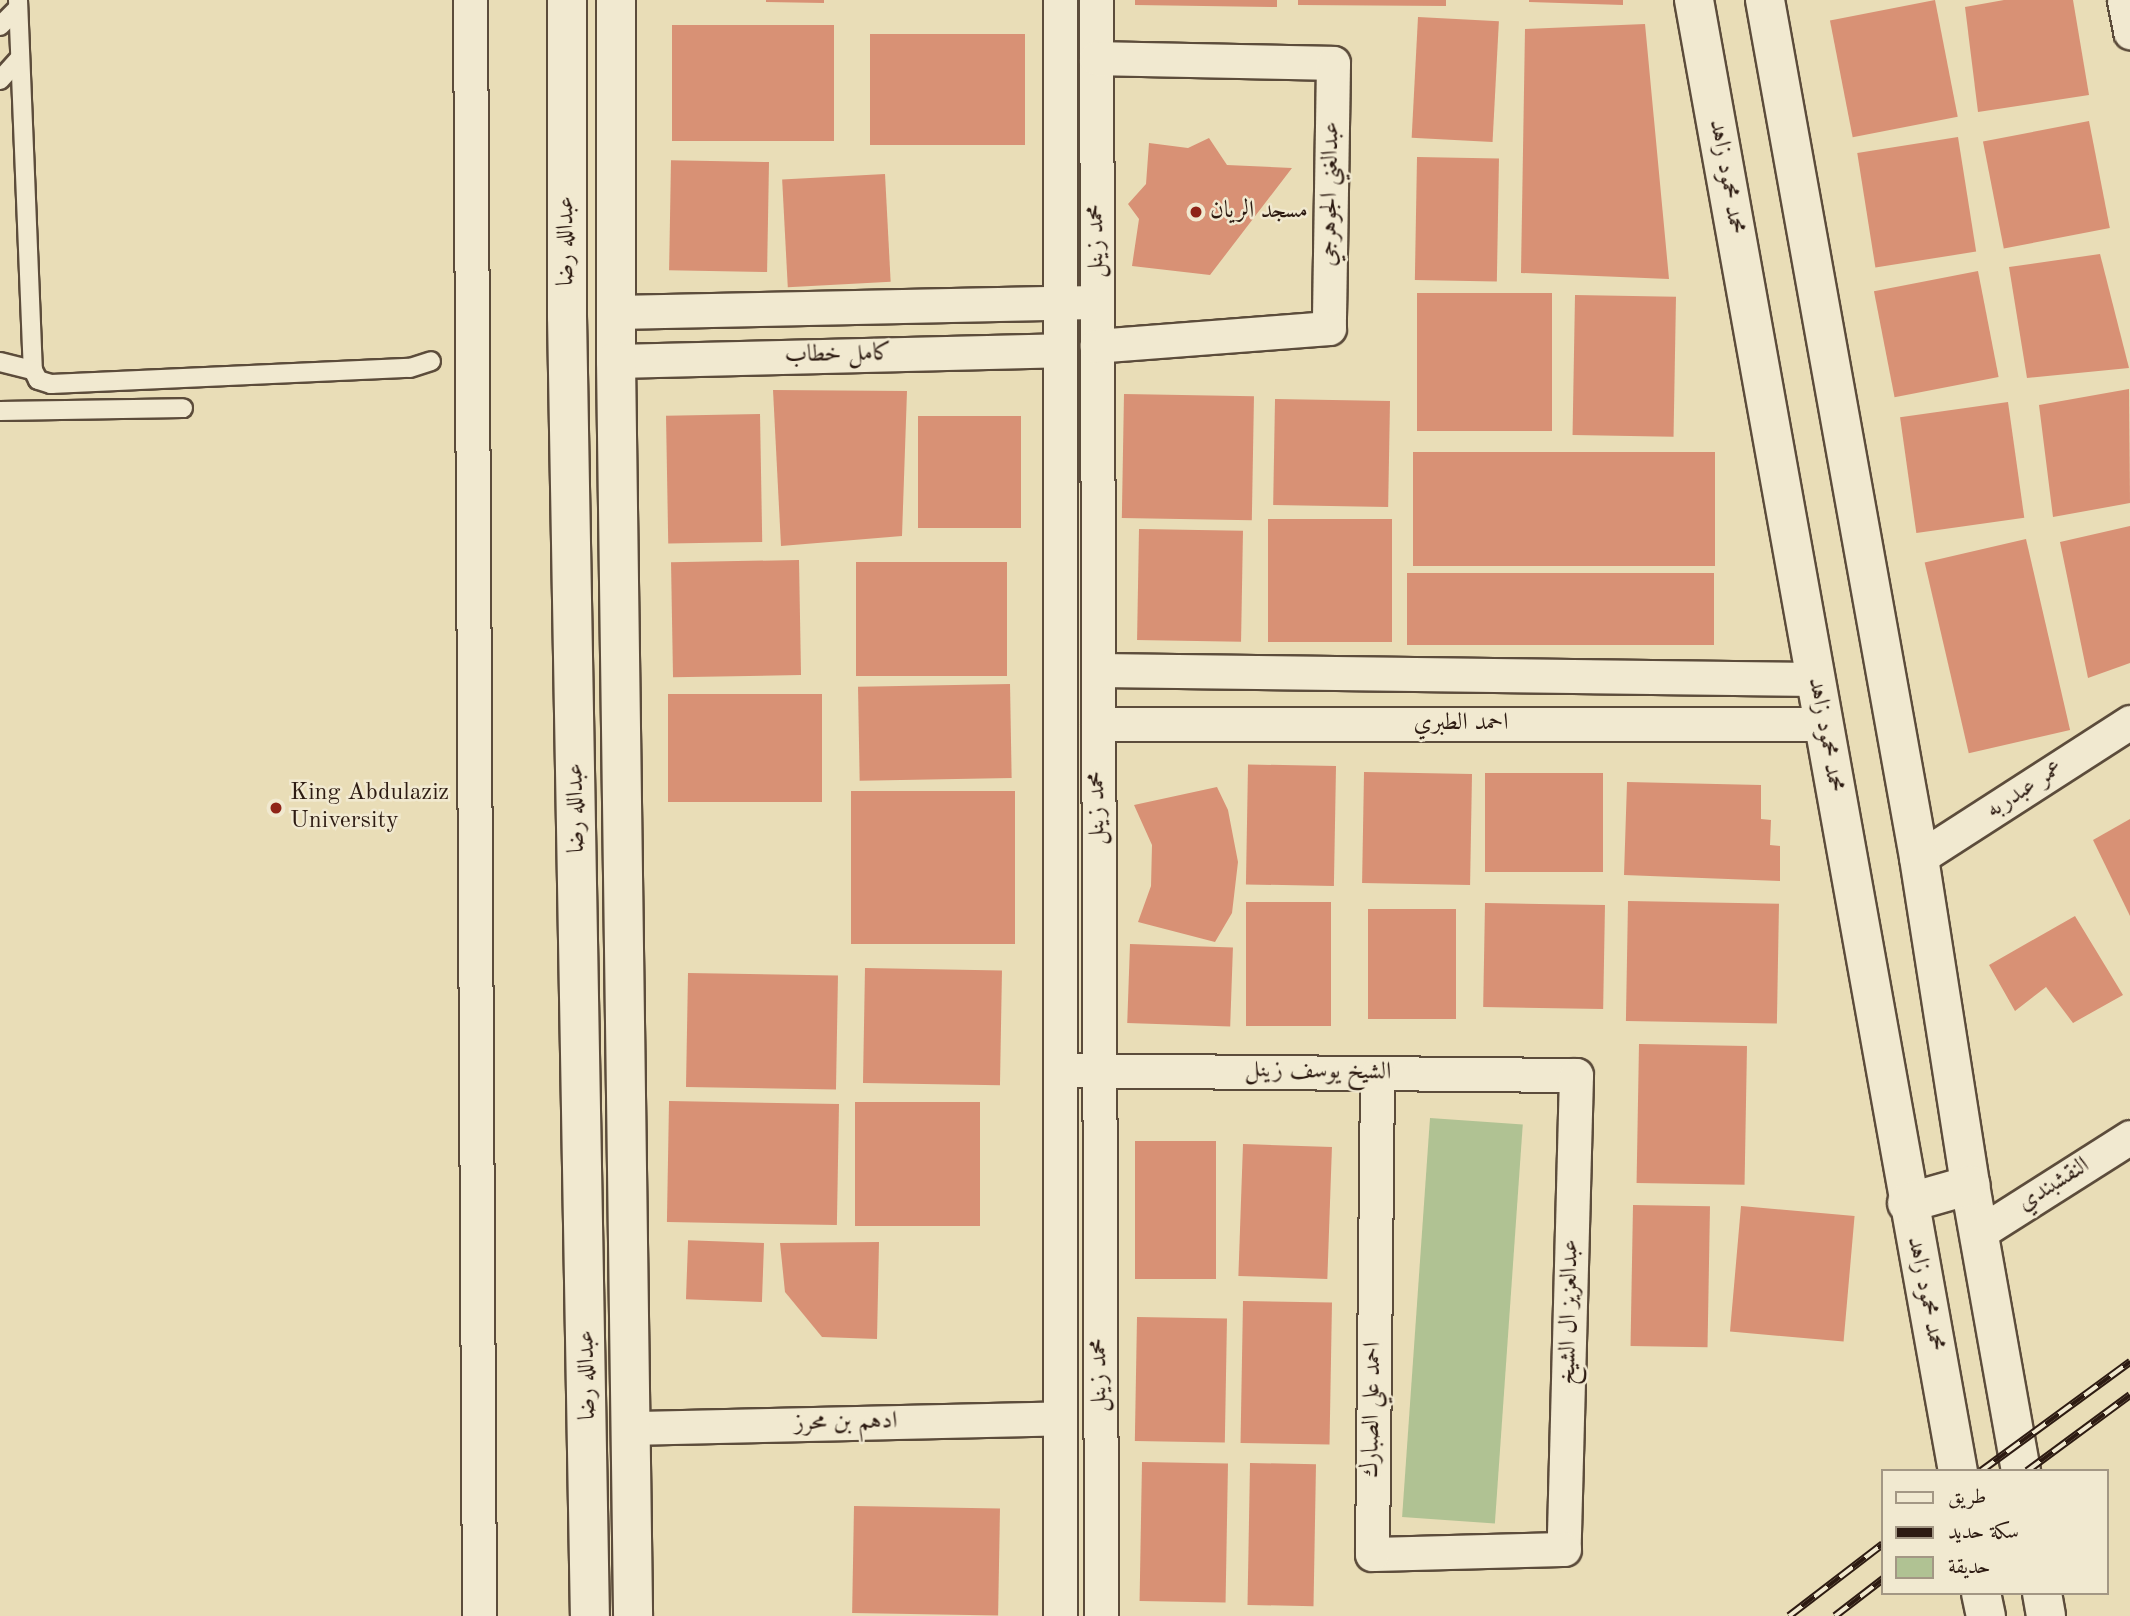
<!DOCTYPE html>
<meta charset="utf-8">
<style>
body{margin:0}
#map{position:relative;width:2130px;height:1616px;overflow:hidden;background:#e9ddb7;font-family:"Old Standard TT",Amiri,serif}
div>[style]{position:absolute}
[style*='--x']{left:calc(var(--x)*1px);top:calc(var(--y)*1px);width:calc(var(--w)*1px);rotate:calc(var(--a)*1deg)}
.green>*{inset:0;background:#b0c293;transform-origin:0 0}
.building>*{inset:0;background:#d89175;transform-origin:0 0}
.roads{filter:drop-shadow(2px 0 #5c4c3b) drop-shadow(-2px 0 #5c4c3b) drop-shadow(0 2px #5c4c3b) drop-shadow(0 -2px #5c4c3b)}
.lane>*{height:18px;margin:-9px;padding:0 9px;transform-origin:9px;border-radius:9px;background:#f1e9d0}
.street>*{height:33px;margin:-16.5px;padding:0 16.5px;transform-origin:16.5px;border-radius:16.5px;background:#f1e9d0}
.secondary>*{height:38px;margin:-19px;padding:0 19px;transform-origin:19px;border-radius:19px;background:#f1e9d0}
.rail>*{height:8px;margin-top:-4px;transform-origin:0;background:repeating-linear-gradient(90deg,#f1e9d0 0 16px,#2d1b12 0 32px);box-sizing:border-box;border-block:2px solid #2d1b12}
.dots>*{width:19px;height:19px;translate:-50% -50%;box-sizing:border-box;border:4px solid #f1e9d0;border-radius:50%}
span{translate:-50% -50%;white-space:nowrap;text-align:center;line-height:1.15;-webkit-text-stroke:5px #f1e9d0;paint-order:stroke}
.street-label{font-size:24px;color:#2d1b12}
.poi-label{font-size:24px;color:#2d1b12}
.left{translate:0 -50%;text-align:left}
.legend{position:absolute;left:1881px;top:1469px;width:228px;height:126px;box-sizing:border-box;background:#f1e9d0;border:2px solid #a39784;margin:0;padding:9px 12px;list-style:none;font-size:21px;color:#2d1b12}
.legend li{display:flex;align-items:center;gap:14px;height:35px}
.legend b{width:35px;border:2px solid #a39784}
</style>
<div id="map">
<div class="green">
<div style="left:1430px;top:1118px;width:93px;height:400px;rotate:4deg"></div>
</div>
<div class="building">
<div style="clip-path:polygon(766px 0,824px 0,824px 3px,766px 2px)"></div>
<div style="clip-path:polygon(1135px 0,1277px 0,1277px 7px,1135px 5px)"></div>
<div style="clip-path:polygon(1298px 0,1446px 0,1446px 6px,1298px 5px)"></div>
<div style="clip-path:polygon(1529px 0,1623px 0,1623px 5px,1529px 2px)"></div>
<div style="left:1935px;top:0;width:119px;height:107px;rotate:79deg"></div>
<div style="clip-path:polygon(2004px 0,2073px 0,2089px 95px,1978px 112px,1965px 7px)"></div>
<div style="left:1418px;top:17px;width:81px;height:121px;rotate:3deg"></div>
<div style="clip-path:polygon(1645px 24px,1669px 279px,1521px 273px,1525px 29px)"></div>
<div style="left:672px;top:25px;width:162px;height:116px"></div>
<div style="left:870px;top:34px;width:155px;height:111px"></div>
<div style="left:2089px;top:121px;width:109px;height:108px;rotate:79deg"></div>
<div style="left:1958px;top:137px;width:116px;height:102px;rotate:81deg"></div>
<div style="clip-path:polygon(1209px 138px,1227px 165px,1292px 168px,1210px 275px,1132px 266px,1139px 219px,1128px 204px,1146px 184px,1149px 143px,1188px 148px)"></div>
<div style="left:1417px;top:157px;width:82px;height:123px;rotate:1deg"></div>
<div style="left:769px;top:162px;width:110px;height:98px;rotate:91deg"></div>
<div style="left:885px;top:174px;width:108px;height:103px;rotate:87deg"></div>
<div style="clip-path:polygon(2100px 254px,2129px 368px,2027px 378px,2009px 267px)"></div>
<div style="left:1978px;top:271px;width:108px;height:106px;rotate:79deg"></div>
<div style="left:1417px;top:293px;width:135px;height:138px"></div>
<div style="left:1575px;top:295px;width:101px;height:140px;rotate:1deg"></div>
<div style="clip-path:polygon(2129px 389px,2130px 503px,2053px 517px,2039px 405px)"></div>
<div style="clip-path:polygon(773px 390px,907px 391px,902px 536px,781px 546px)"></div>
<div style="left:1124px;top:394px;width:130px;height:124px;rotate:1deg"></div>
<div style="left:1390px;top:401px;width:106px;height:115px;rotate:91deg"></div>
<div style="left:2008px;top:402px;width:117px;height:109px;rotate:82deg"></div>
<div style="left:760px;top:414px;width:128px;height:94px;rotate:89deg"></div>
<div style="left:918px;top:416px;width:103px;height:112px"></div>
<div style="left:1413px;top:452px;width:302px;height:114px"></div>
<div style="left:1268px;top:519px;width:124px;height:123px"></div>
<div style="clip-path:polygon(2130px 526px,2130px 663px,2088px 678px,2060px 542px)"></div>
<div style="left:1139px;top:529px;width:104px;height:111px;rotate:1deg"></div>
<div style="left:2026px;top:539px;width:196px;height:104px;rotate:77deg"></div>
<div style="left:799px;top:560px;width:115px;height:128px;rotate:89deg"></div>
<div style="left:856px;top:562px;width:151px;height:114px"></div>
<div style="left:1407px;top:573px;width:307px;height:72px"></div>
<div style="left:1010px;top:684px;width:94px;height:152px;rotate:89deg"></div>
<div style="left:822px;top:694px;width:108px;height:154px;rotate:90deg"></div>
<div style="left:1336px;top:766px;width:120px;height:88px;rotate:91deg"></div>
<div style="left:1485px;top:773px;width:118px;height:99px"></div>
<div style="left:1472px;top:774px;width:111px;height:108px;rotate:91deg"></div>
<div style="clip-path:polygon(1627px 782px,1761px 785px,1761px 819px,1771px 820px,1770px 845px,1780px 846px,1780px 881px,1624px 875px)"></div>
<div style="clip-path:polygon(1217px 787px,1228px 810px,1238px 862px,1232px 913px,1215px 942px,1138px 922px,1151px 886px,1152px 845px,1134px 805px)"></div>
<div style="left:851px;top:791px;width:164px;height:153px"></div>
<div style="clip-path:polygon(2130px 819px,2130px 916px,2093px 840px)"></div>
<div style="left:1628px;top:901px;width:151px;height:120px;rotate:1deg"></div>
<div style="left:1246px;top:902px;width:85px;height:124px"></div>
<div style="left:1485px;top:903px;width:120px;height:104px;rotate:1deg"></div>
<div style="left:1456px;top:909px;width:110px;height:88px;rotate:90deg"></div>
<div style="clip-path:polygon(2075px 916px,2123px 995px,2073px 1023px,2046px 987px,2015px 1011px,1989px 965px)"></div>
<div style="left:1130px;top:944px;width:103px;height:79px;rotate:2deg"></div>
<div style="left:865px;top:968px;width:137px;height:115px;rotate:1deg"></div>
<div style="left:688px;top:973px;width:150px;height:114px;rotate:1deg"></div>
<div style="left:1639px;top:1044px;width:108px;height:139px;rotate:1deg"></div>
<div style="left:980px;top:1102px;width:124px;height:125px;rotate:90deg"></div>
<div style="left:839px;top:1104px;width:121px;height:170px;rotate:91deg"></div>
<div style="left:1135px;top:1141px;width:81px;height:138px"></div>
<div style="left:1243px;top:1144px;width:89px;height:132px;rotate:2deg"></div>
<div style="left:1633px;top:1205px;width:77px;height:141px;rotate:1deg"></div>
<div style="left:1741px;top:1206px;width:114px;height:126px;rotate:5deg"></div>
<div style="clip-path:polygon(879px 1242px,877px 1339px,822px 1337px,785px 1292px,780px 1243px)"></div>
<div style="left:764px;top:1243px;width:59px;height:76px;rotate:92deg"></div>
<div style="left:1243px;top:1301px;width:89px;height:142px;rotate:1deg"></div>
<div style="left:1137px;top:1317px;width:90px;height:124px;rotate:1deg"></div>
<div style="left:1142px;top:1462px;width:86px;height:139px;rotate:1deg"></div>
<div style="left:1250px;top:1463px;width:66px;height:142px;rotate:1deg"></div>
<div style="left:854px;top:1506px;width:146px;height:107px;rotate:1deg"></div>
</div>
<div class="roads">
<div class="lane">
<div style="--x:18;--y:0;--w:370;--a:87.7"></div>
<div style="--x:33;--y:370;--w:11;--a:63"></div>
<div style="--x:38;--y:380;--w:14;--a:17"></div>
<div style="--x:51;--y:384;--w:359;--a:-2.6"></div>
<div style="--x:410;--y:368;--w:22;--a:-18"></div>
<div style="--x:0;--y:26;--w:25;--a:-45"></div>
<div style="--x:0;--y:80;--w:30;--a:-48"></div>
<div style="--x:0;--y:362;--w:34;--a:14"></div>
<div style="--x:0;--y:411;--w:183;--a:-0.9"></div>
</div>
<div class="street">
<div style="--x:470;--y:0;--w:1616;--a:89.68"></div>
<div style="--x:1096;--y:0;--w:1616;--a:89.82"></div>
<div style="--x:2124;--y:0;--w:33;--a:79"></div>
<div style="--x:1096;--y:58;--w:237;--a:1.2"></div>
<div style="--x:1333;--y:63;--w:265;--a:90.9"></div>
<div style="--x:1329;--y:328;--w:233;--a:175.6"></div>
<div style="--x:616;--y:312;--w:466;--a:-1.2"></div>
<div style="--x:616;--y:361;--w:444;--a:-1.4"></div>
<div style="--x:1098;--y:670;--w:717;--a:0.72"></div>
<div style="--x:1098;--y:724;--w:725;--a:0"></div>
<div style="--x:1919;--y:858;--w:251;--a:-32.8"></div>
<div style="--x:1060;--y:1070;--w:516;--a:0.56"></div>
<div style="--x:1576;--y:1075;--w:474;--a:91.5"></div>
<div style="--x:1564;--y:1549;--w:192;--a:178.5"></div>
<div style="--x:1372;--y:1554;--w:480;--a:-89.4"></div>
<div style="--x:1979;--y:1233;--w:179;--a:-32.4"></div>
<div style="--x:633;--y:1428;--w:426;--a:-1.3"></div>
<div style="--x:1060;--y:1616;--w:1616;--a:-90"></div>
</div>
<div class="secondary">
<div style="--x:567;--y:0;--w:316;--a:90"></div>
<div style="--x:567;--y:316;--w:1300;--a:88.99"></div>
<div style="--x:616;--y:0;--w:361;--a:90"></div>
<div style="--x:616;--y:361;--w:1255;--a:89.22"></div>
<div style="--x:1694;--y:0;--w:1495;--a:79.83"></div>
<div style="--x:1765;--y:0;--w:872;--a:79.82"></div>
<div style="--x:1919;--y:858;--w:331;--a:81.1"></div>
<div style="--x:1970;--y:1185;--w:291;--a:79.9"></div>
<div style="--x:1907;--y:1203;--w:66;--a:-15.9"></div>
<div style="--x:1981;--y:1593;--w:24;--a:78"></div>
<div style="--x:2042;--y:1593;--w:23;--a:80"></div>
</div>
</div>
<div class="rail">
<div style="--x:1981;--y:1471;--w:185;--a:-36.2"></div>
<div style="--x:2027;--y:1471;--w:128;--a:-36.4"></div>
<div style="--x:1789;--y:1616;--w:118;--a:-37.5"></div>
<div style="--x:1835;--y:1616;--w:61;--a:-37.6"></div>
</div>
<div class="dots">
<div style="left:1196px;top:212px;background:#8f2418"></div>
<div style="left:276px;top:808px;background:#8f2418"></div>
</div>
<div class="street-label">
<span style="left:1726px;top:177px;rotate:80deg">محمد محمود زاهد</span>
<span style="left:1331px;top:194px;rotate:-89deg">عبدالغني الجوهرجي</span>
<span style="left:567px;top:241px;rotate:-90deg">عبدالله رضا</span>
<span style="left:1097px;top:241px;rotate:-90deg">محمد زينل</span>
<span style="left:838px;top:355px;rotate:-1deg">كامل خطاب</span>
<span style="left:1461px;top:724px">احمد الطبري</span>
<span style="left:1825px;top:735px;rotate:80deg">محمد محمود زاهد</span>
<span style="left:2025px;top:790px;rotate:-33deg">عمر عبدربه</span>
<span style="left:577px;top:808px;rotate:-91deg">عبدالله رضا</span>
<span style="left:1098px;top:808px;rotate:-90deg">محمد زينل</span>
<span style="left:1318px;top:1072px;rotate:1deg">الشيخ يوسف زينل</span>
<span style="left:2054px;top:1185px;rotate:-32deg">النقشبندي</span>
<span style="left:1925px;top:1294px;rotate:79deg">محمد محمود زاهد</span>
<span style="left:1570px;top:1312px;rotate:-89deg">عبدالعزيز ال الشيخ</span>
<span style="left:588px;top:1375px;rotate:-91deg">عبدالله رضا</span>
<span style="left:1100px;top:1375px;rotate:-90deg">محمد زينل</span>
<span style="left:1373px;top:1410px;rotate:-89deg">احمد علي الصبارك</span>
<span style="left:846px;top:1423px;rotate:-1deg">ادهم بن محرز</span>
</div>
<div class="poi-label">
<span class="left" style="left:1210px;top:212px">مسجد الريان</span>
<span class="left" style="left:290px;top:808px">King Abdulaziz<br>University</span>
</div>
<ul class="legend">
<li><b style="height:9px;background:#f1e9d0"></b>طريق</li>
<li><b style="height:9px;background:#2d1b12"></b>سكة حديد</li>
<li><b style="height:19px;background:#b0c293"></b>حديقة</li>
</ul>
</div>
